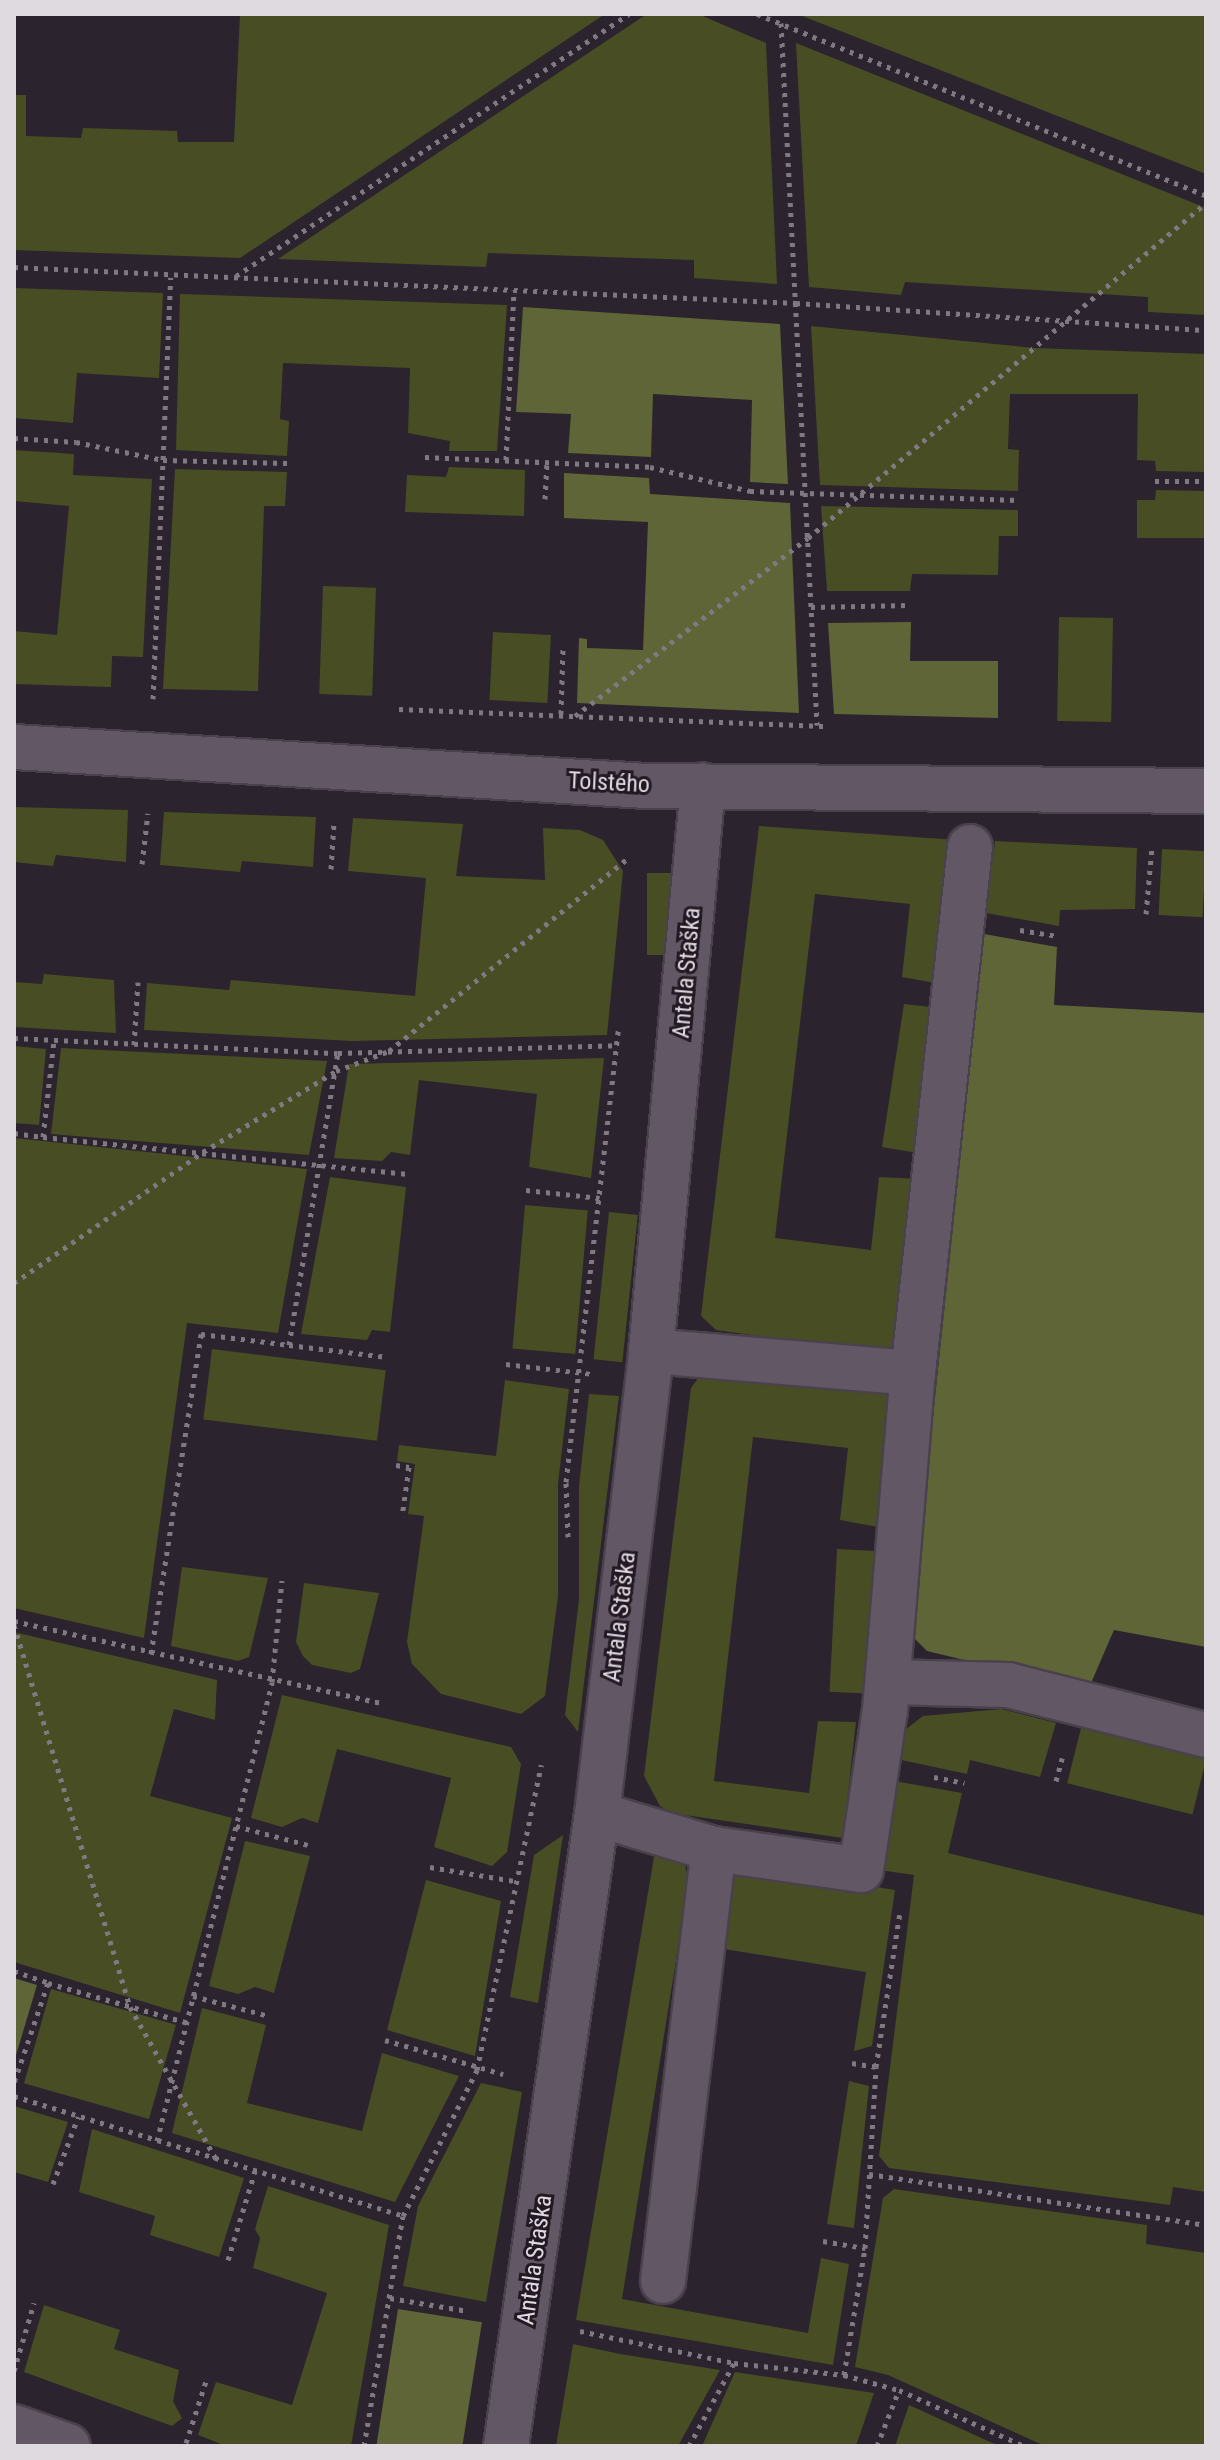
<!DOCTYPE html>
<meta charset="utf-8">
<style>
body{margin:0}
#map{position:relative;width:1220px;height:2460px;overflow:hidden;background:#2b232e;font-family:"Roboto Condensed",sans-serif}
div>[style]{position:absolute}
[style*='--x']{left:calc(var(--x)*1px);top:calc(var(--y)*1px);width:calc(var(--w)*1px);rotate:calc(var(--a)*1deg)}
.green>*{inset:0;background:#494d23;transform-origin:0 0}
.forest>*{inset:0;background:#5f6536;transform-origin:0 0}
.path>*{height:5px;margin-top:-2.5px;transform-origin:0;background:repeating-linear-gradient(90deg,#807982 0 4px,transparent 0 10px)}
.roads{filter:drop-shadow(2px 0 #49414b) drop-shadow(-2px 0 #49414b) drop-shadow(0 2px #49414b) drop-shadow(0 -2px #49414b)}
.minor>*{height:44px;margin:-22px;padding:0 22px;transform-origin:22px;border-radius:22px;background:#625765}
span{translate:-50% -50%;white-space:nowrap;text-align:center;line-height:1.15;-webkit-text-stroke:6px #221924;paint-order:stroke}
.street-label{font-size:24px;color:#dfd9e0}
.frame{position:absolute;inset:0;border:16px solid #dfd9e0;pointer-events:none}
</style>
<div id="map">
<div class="green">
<div style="clip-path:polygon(240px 14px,605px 14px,240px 258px,14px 250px,14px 95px,26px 95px,26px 136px,81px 138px,83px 128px,177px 131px,178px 142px,234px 142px)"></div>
<div style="clip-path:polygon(647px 14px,698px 14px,766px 43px,777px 284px,694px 278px,694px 260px,488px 253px,486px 267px,278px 259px)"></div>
<div style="clip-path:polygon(797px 14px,1206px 14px,1206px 174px)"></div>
<div style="clip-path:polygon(796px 43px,1206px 208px,1206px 315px,1148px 312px,1148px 297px,905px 282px,901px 295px,809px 287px)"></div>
<div style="clip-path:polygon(14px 288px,163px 293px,159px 378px,77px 373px,73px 423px,14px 418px)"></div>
<div style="clip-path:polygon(180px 294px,507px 305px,497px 451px,449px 451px,450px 441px,408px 433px,410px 368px,283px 363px,280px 419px,289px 421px,287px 456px,176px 450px)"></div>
<div style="clip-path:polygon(811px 326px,1035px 348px,1206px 354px,1206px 472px,1156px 471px,1155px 461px,1137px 460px,1138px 394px,1010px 394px,1008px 449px,1019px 450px,1018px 491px,820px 485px)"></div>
<div style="clip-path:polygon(14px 450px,74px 454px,73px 475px,152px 479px,143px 657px,112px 656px,111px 687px,14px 684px,14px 631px,57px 635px,69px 506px,14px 501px)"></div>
<div style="clip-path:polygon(449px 467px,525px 470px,524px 516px,405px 512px,407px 475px,446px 477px)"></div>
<div style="clip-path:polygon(175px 469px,287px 472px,285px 506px,264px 506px,258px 691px,163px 689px)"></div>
<div style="clip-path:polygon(1156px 490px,1206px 491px,1206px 538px,1137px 538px,1137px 500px,1155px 500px)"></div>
<div style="clip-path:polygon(821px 506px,1018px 510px,1018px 536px,999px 536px,998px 575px,912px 574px,910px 591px,827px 591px)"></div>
<div style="left:323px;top:586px;width:53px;height:108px;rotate:2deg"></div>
<div style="left:1059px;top:617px;width:54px;height:104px;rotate:1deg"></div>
<div style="left:493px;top:632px;width:58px;height:68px;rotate:3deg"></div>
<div style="clip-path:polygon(14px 807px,128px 810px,126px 862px,56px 855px,53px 866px,14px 862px)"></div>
<div style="clip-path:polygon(164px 812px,316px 817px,313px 867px,242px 861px,240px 872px,160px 865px)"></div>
<div style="clip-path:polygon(353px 818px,463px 824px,456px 876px,545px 880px,543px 828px,580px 830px,603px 840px,623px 871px,607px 1035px,352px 1041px,144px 1030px,147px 983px,229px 990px,231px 980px,415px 996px,426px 878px,348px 871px)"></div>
<div style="clip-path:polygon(759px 826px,957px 840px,941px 984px,902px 977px,910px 904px,815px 894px,775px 1238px,871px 1250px,879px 1177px,920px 1179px,895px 1348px,882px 1353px,716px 1330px,701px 1316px)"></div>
<div style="clip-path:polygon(995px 841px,1137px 848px,1135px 909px,1060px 910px,1059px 926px,986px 913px)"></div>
<div style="left:1162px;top:849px;width:44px;height:66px;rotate:3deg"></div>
<div style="left:647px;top:873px;width:29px;height:82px"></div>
<div style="clip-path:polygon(44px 974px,114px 980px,116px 1033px,14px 1027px,14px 982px,42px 984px)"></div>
<div style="clip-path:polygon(904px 1004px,939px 1008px,924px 1154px,882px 1147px)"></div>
<div style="clip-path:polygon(14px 1046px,46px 1049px,39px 1125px,14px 1123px)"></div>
<div style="clip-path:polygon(61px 1048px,327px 1061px,309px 1155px,51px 1134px)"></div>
<div style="clip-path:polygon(604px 1058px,591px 1178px,529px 1167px,537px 1094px,419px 1080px,410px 1155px,391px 1152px,382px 1161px,334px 1158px,349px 1064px)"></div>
<div style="clip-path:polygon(14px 1138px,307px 1169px,278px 1333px,187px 1323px,144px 1638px,14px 1608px)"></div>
<div style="clip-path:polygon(330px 1177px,406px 1187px,390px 1332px,372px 1330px,367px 1340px,301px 1334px)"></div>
<div style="left:525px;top:1205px;width:63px;height:144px;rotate:5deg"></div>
<div style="left:609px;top:1212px;width:29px;height:148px;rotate:6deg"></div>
<div style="left:212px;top:1349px;width:175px;height:71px;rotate:7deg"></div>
<div style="clip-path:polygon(701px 1374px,887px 1392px,892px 1402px,878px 1527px,840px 1520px,848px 1448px,753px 1437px,714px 1781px,809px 1793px,818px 1721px,856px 1722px,843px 1838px,671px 1813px,660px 1806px,644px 1776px,691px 1388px)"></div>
<div style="clip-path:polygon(505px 1380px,569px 1389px,558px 1484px,558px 1596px,545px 1696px,521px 1714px,441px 1694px,412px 1664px,407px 1642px,424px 1516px,408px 1514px,415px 1464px,397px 1461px,399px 1445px,496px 1456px)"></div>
<div style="clip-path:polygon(589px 1394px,619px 1396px,578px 1732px,565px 1715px,579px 1600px,579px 1486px)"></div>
<div style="left:837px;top:1549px;width:39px;height:143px;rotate:3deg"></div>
<div style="clip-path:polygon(182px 1567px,268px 1578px,249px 1657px,238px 1661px,171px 1646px)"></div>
<div style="clip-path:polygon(304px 1583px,379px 1593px,360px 1669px,351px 1673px,312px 1665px,303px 1656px,296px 1642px)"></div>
<div style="clip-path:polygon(14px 1632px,217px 1680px,215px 1720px,174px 1709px,150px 1796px,232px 1818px,180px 2013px,14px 1962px)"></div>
<div style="clip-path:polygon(282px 1695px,511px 1747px,521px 1764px,507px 1852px,492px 1866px,434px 1847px,451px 1778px,337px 1749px,318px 1823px,302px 1818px,282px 1827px,251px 1818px)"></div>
<div style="clip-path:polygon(1001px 1709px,1056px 1723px,1040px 1777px,970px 1760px,967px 1774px,892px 1758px,901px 1733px,923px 1716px)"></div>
<div style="left:1081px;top:1728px;width:129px;height:57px;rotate:14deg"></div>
<div style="clip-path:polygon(889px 1780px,962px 1793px,948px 1853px,1206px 1916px,1206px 2192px,1173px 2187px,1170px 2205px,889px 2168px,879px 2156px,914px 1875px,879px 1870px)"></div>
<div style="clip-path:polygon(563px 1835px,538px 2003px,510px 1997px,534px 1855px)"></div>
<div style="clip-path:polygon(245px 1841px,310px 1856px,274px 1993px,255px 1987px,238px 1994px,209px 1986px)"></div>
<div style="clip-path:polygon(665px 1854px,684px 1863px,689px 1879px,622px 2299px,808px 2333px,821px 2258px,849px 2264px,833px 2365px,576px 2320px,654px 1857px)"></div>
<div style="clip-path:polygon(747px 1866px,895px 1890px,872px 2046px,854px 2051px,866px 1972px,712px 1947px,728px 1875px)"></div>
<div style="clip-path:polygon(426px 1880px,501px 1901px,475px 2056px,387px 2030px)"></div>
<div style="left:51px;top:1989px;width:130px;height:98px;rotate:16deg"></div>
<div style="clip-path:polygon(202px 2008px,266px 2025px,247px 2103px,362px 2131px,382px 2053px,459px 2076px,395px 2202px,172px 2133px)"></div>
<div style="clip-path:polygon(849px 2081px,869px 2086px,854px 2228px,827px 2224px)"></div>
<div style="clip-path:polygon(481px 2083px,522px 2092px,486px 2302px,403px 2286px,418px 2206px)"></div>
<div style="clip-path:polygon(14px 2106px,68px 2122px,48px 2182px,14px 2172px)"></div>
<div style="clip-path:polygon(92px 2129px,244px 2178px,219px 2257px,150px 2235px,155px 2216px,79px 2192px)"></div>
<div style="clip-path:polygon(268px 2186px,389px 2225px,351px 2446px,226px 2446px,198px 2435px,216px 2382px,292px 2405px,327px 2293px,253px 2268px,260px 2238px,255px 2229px)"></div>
<div style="clip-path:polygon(894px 2189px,1147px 2225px,1146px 2244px,1206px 2253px,1206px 2446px,1045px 2446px,888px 2375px,855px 2367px,883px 2198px)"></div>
<div style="clip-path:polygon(44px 2305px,120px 2330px,114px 2349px,179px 2370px,173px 2401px,182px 2418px,172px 2426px,24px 2372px)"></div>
<div style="clip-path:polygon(573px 2344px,620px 2354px,720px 2370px,678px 2446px,556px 2446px)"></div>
<div style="clip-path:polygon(735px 2372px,874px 2393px,856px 2446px,702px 2446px)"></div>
<div style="clip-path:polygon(909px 2405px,999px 2446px,895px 2446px)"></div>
</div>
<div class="forest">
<div style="clip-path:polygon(523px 307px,780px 324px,788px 484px,750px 482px,752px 400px,653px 394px,651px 457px,568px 453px,571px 414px,516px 412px)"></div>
<div style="clip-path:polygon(564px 473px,649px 478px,650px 494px,790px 503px,799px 713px,577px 703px,579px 638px,587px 639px,587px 648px,643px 650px,648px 522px,564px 518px)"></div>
<div style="clip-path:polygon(911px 622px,910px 661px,998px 661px,998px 718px,834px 714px,828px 623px)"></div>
<div style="clip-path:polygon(984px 934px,1057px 947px,1054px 1005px,1206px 1013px,1206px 1647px,1114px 1630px,1088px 1690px,927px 1651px,910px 1634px)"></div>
<div style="clip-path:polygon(14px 1978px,37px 1985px,14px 2062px)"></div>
<div style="left:398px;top:2309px;width:85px;height:139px;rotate:9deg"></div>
</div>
<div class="path">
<div style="--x:757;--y:14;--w:484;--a:22"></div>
<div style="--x:781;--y:23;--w:703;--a:87.06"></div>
<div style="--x:14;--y:267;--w:783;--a:2.64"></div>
<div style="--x:796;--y:303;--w:411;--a:3.8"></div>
<div style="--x:236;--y:276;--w:472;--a:-33.7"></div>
<div style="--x:14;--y:438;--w:62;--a:3.7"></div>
<div style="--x:76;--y:442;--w:89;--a:11.7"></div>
<div style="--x:163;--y:460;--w:124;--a:1.4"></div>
<div style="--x:425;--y:457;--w:225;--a:2.5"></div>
<div style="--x:650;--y:467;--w:103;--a:13.5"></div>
<div style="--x:750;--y:491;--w:268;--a:1.9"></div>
<div style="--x:506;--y:460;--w:170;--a:-87.3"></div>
<div style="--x:1155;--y:481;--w:51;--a:0"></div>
<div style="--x:545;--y:499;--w:36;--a:-87"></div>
<div style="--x:811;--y:607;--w:99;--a:-1.2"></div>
<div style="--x:153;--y:699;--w:422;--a:-87.6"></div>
<div style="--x:399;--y:709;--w:429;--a:2.3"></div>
<div style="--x:561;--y:714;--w:68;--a:-88.3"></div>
<div style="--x:575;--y:716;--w:293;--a:-37.4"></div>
<div style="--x:808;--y:538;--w:520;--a:-40.09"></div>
<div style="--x:142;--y:864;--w:51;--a:-83.3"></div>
<div style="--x:331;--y:869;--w:47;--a:-86.3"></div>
<div style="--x:1146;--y:914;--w:67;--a:-84.9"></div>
<div style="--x:1020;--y:930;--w:39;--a:9"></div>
<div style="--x:14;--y:1038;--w:324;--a:2.7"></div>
<div style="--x:338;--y:1053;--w:279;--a:-1.6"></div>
<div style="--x:134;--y:1045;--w:63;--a:-86.4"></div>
<div style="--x:14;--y:1133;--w:29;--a:8"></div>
<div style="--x:43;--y:1137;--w:97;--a:-83.5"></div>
<div style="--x:43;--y:1137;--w:367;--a:5.8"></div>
<div style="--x:526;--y:1190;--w:74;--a:6.2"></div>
<div style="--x:14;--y:1283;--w:230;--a:-34.7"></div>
<div style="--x:203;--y:1152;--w:156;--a:-31.3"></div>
<div style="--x:336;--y:1071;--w:57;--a:-20.7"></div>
<div style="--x:389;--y:1051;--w:309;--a:-38.9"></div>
<div style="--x:289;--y:1345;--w:99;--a:7"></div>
<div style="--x:506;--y:1364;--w:88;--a:6.6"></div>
<div style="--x:396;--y:1465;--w:13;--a:9"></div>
<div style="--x:409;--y:1467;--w:50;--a:98"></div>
<div style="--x:568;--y:1537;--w:55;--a:-92.1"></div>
<div style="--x:566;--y:1482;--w:459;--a:-83.4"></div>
<div style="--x:14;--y:1621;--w:375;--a:12.6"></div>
<div style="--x:14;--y:1625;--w:399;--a:73.1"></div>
<div style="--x:130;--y:2007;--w:175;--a:60.5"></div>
<div style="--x:151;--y:1654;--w:324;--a:-81.1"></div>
<div style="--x:201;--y:1334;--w:89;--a:7.1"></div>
<div style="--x:289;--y:1345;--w:296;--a:-80.5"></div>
<div style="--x:934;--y:1777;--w:31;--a:11"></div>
<div style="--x:1056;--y:1781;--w:24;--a:-75"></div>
<div style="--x:236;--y:1826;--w:79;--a:14.7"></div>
<div style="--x:430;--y:1867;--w:86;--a:9.4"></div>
<div style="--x:14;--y:1971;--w:36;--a:19"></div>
<div style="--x:48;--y:1983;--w:106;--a:108.8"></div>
<div style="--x:48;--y:1983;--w:146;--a:15.9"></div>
<div style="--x:193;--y:1996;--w:79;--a:14.7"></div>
<div style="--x:385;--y:2040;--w:123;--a:16.1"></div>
<div style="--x:852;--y:2063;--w:24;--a:9"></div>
<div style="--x:14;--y:2096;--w:407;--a:17.1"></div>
<div style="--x:157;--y:2141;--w:473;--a:-75.9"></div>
<div style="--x:272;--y:1682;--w:102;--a:-84.4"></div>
<div style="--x:869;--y:2174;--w:341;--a:8.6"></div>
<div style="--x:53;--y:2184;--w:72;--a:-69.5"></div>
<div style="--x:823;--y:2241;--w:43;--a:9.5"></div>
<div style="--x:228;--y:2260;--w:93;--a:-73.1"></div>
<div style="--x:390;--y:2298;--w:79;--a:9.5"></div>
<div style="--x:580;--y:2331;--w:157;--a:11.7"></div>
<div style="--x:734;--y:2363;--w:111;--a:6.2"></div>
<div style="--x:844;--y:2375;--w:57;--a:15.3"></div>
<div style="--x:899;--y:2390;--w:137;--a:24.1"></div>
<div style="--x:14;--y:2371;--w:71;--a:-73.6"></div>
<div style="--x:844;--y:2375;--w:129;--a:-80.6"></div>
<div style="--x:865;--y:2248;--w:181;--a:-86.5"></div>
<div style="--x:876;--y:2067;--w:157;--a:-81.2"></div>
<div style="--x:186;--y:2443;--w:68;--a:-72.1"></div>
<div style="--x:364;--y:2446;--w:233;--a:-80.4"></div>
<div style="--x:403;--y:2216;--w:164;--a:-63.1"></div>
<div style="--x:477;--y:2070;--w:312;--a:-78.1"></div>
<div style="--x:689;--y:2446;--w:94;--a:-61.5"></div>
<div style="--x:877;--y:2446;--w:60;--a:-68.6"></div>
</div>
<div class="roads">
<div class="minor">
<div style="--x:14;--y:747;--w:634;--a:3.53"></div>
<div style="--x:647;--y:786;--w:559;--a:0.51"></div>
<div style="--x:651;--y:1351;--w:263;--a:4.8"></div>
<div style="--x:888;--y:1682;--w:120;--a:1.4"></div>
<div style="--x:1008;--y:1685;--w:204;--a:14.2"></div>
<div style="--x:597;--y:1814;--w:122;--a:16.7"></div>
<div style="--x:714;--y:1849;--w:148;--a:8.1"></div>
<div style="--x:861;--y:1870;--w:162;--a:-81.5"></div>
<div style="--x:885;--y:1710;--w:338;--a:-85.3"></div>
<div style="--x:913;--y:1373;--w:529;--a:-83.82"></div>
<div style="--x:663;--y:2281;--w:435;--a:-83.3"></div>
<div style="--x:14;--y:2427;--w:57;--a:19.4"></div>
<div style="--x:506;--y:2446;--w:639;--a:-81.81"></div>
<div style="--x:597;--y:1814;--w:466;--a:-83.3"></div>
<div style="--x:651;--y:1351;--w:568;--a:-84.75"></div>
</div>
</div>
<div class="street-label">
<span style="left:609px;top:783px;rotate:3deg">Tolstého</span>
<span style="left:687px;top:973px;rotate:-85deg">Antala Staška</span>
<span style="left:620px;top:1617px;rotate:-83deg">Antala Staška</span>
<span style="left:535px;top:2260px;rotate:-82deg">Antala Staška</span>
</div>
<div class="frame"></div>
</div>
